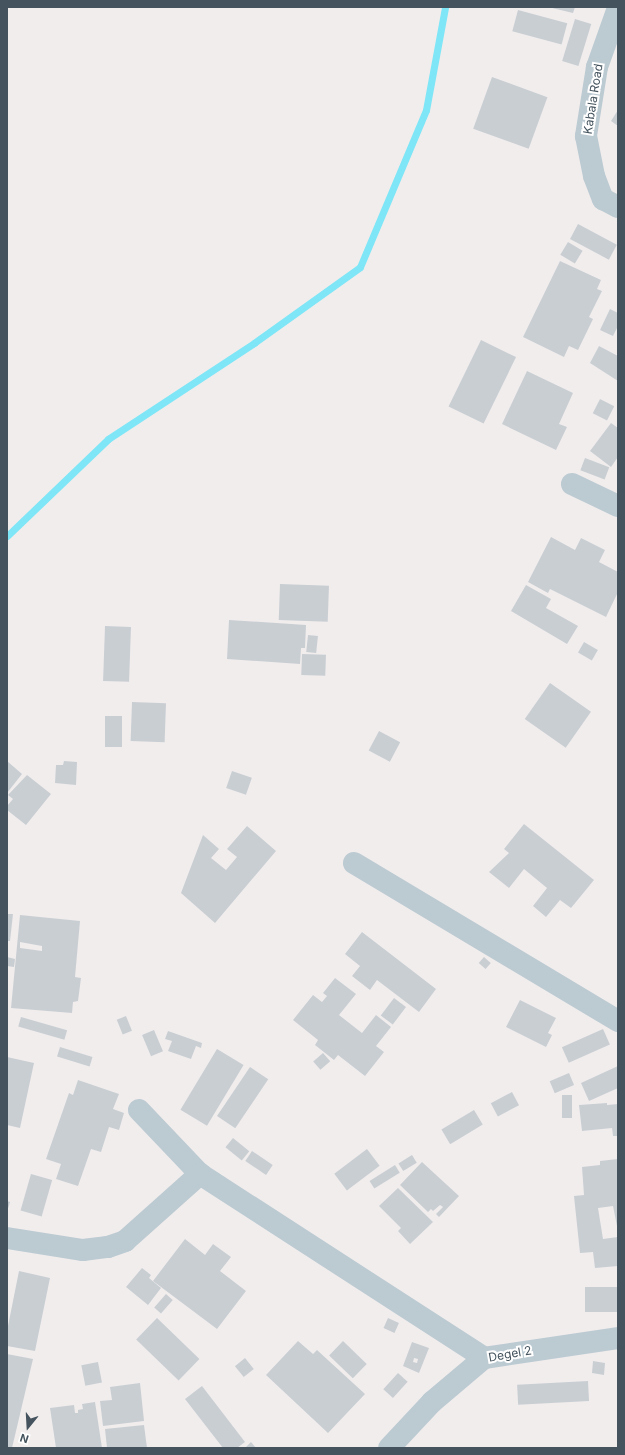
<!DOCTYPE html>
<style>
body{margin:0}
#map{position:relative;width:625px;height:1455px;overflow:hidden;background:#f1eded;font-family:Inter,sans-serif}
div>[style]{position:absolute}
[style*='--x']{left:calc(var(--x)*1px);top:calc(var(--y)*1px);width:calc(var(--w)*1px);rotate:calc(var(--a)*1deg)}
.stream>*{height:7px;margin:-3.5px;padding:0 3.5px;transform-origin:3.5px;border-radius:3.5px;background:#7ee6f6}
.building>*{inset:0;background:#c9ced3;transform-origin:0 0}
.minor>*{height:22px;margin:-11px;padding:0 11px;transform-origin:11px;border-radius:11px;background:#bccad2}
.tertiary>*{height:22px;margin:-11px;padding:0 11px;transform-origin:11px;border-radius:11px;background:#bccad2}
span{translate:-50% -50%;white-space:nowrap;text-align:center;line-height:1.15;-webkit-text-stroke:4px #fff;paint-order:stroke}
.street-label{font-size:12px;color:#44535d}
.frame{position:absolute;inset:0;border:8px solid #44535d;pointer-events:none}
.north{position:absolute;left:8px;top:1407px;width:40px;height:40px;-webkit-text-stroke:3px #fff;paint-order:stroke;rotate:198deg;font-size:11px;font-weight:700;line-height:16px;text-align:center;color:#44535d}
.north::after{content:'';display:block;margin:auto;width:14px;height:18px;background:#44535d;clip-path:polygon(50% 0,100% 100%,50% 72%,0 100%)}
</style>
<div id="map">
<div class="stream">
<div style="--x:7;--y:536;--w:140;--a:-43.8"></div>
<div style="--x:108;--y:439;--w:175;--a:-33.3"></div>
<div style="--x:254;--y:343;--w:130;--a:-35.6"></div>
<div style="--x:360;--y:267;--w:170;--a:-67.2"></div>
<div style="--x:426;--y:110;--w:105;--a:-79.5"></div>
</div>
<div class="building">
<div style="clip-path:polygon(548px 7px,575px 7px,573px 13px)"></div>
<div style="left:518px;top:10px;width:51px;height:22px;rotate:15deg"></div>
<div style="left:575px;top:19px;width:17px;height:44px;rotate:17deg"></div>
<div style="left:492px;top:77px;width:59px;height:55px;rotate:20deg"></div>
<div style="clip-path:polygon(618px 110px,618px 126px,611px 121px)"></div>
<div style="left:578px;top:224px;width:44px;height:17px;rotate:28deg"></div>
<div style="left:568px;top:242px;width:17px;height:15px;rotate:31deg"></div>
<div style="clip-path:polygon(560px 261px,601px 280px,597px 289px,602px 291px,589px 317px,593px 319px,578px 350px,569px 346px,564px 357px,523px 337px)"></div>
<div style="clip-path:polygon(610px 309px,618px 313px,618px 326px,613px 336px,600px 330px)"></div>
<div style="left:481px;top:340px;width:39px;height:74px;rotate:26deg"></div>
<div style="clip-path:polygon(599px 346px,618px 356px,618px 381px,590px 363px)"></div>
<div style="clip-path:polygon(527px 371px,573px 393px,559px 424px,567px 427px,556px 450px,502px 424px)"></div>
<div style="left:600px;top:399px;width:16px;height:16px;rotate:27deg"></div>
<div style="clip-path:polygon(611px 423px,618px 428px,618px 457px,611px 467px,590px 451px)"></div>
<div style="left:585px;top:458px;width:26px;height:13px;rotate:21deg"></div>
<div style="clip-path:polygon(551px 537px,575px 550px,581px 538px,605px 550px,599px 562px,618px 572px,618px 592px,606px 617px,550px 589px,548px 593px,528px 582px)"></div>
<div style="left:280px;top:584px;width:49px;height:36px;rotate:2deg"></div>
<div style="clip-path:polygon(526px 585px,551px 599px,546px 608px,578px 626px,567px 644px,511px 611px)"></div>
<div style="clip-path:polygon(229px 620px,306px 625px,305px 648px,301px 648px,300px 664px,227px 659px)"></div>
<div style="left:105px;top:626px;width:26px;height:55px;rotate:2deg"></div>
<div style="left:308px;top:635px;width:10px;height:17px;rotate:6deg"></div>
<div style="left:584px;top:642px;width:16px;height:12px;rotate:30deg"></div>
<div style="left:302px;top:654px;width:24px;height:21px;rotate:2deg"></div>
<div style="left:550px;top:683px;width:50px;height:44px;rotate:35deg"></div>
<div style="left:132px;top:702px;width:34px;height:39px;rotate:2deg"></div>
<div style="left:105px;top:716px;width:17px;height:31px"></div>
<div style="left:379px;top:731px;width:24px;height:22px;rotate:28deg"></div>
<div style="clip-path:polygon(7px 761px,22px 774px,7px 793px)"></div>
<div style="clip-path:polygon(64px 761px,77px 762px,76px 785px,55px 783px,56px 765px,63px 765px)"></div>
<div style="left:232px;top:771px;width:21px;height:18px;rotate:19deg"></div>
<div style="clip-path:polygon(27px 775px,51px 794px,26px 825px,7px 810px,7px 806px,13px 799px,8px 795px)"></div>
<div style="clip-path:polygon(524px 824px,594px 880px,571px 908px,560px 900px,546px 917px,533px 906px,547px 888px,524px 869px,509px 888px,489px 872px,509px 853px,504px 849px)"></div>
<div style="clip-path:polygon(247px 826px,276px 851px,215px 923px,181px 893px,203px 835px,219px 849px,211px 858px,226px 870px,237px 857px,227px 849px)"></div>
<div style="clip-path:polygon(7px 914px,13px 914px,10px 941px,7px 941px)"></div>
<div style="clip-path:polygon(evenodd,20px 915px,80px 921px,75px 977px,81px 978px,78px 1001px,73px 1002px,72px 1013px,11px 1008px,20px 915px,20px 942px,42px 946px,42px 951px,20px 948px,20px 942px)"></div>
<div style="clip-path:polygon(362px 932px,436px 989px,419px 1012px,377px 980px,370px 990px,352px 976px,360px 966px,345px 954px)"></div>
<div style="clip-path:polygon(7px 957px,15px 959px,14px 967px,7px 966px)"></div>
<div style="left:484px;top:957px;width:9px;height:8px;rotate:41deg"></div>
<div style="clip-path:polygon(335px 978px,356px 994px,339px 1015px,362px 1033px,376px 1015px,391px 1027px,376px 1046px,384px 1052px,365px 1076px,338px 1055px,334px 1060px,315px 1045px,318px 1040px,293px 1020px,313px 995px,322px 1002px,327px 996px,323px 993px)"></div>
<div style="left:394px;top:998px;width:15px;height:22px;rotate:37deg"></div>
<div style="clip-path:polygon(520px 1000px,556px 1018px,548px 1033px,552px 1035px,546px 1047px,506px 1027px)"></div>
<div style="left:126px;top:1016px;width:16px;height:10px;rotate:68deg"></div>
<div style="left:21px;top:1017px;width:48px;height:10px;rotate:16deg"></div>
<div style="left:603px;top:1029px;width:17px;height:45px;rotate:66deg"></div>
<div style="left:154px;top:1030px;width:23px;height:13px;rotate:67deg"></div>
<div style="clip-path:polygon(168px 1031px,202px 1043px,201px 1048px,196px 1046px,191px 1059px,168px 1051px,172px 1041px,165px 1039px)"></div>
<div style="left:60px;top:1047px;width:34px;height:10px;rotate:17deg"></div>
<div style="left:217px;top:1049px;width:31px;height:71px;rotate:31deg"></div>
<div style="left:323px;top:1053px;width:11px;height:13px;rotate:49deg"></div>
<div style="clip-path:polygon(7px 1057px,34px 1063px,20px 1128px,7px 1125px)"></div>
<div style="clip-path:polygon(618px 1066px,618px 1088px,589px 1101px,581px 1083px)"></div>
<div style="left:250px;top:1067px;width:22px;height:59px;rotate:34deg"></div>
<div style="left:569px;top:1073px;width:13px;height:21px;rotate:67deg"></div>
<div style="clip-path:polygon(78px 1080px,119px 1094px,113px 1109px,124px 1113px,119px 1130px,109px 1127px,101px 1152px,91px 1149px,78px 1186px,56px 1179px,61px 1164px,46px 1159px,69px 1093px,73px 1095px)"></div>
<div style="left:512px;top:1092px;width:15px;height:24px;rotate:62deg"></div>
<div style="left:572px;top:1095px;width:23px;height:10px;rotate:90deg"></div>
<div style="clip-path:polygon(607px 1103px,607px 1105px,618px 1104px,618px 1136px,613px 1136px,612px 1128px,582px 1131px,579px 1105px)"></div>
<div style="left:474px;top:1110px;width:17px;height:38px;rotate:59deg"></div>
<div style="left:233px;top:1138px;width:21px;height:12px;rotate:39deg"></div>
<div style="left:367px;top:1149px;width:21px;height:41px;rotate:53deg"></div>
<div style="left:252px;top:1151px;width:25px;height:12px;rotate:34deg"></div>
<div style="left:412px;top:1155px;width:9px;height:16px;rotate:58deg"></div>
<div style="clip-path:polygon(618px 1159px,618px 1231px,613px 1206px,598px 1208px,603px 1239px,618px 1237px,618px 1266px,595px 1268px,593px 1252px,580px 1253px,574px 1196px,584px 1195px,582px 1167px,600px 1165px,600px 1161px)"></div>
<div style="clip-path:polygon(422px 1162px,459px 1196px,439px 1217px,436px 1214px,443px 1207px,440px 1205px,433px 1211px,431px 1209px,428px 1212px,400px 1185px)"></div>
<div style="left:395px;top:1165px;width:9px;height:30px;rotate:58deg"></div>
<div style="left:31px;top:1174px;width:22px;height:38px;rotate:16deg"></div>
<div style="clip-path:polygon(398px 1188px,433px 1222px,410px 1244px,398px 1231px,401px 1228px,379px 1206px)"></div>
<div style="clip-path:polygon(7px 1201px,10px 1202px,7px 1212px)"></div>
<div style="clip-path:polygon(185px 1239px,205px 1255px,213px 1244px,231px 1257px,220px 1271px,246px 1291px,217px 1329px,153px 1281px)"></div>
<div style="clip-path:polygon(142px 1268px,151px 1275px,149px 1278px,161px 1288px,148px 1305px,126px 1287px)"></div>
<div style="clip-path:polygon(19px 1271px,50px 1278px,35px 1351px,7px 1346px,7px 1331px)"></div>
<div style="left:618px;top:1287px;width:25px;height:33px;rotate:90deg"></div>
<div style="left:166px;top:1294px;width:9px;height:18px;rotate:41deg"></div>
<div style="left:157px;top:1318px;width:59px;height:30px;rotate:44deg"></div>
<div style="left:388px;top:1318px;width:12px;height:11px;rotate:24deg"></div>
<div style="clip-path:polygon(298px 1341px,313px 1354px,317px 1350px,365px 1394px,328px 1433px,266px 1375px)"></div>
<div style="left:343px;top:1341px;width:33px;height:20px;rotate:44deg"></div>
<div style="clip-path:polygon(evenodd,412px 1342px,429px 1348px,419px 1373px,403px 1366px,412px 1342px,414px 1358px,418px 1359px,417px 1363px,413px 1362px,414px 1358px)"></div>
<div style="clip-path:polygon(7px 1354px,33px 1359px,12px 1448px,7px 1448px)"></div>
<div style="left:245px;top:1358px;width:14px;height:13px;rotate:51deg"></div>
<div style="clip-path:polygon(593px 1361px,605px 1363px,604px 1375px,592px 1373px)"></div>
<div style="left:98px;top:1362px;width:21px;height:17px;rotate:79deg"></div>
<div style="left:398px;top:1373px;width:13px;height:22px;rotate:42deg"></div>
<div style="left:588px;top:1381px;width:20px;height:71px;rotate:87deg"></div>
<div style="clip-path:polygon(140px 1383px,144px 1421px,103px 1426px,100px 1401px,112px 1400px,110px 1387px)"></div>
<div style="clip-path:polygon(202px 1386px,245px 1442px,237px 1448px,223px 1448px,185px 1399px)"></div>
<div style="clip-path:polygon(95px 1402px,102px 1448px,56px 1448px,50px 1408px,74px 1405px,75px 1413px,78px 1413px,78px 1410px,83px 1409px,82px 1404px)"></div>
<div style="clip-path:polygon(144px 1425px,147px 1448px,107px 1448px,105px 1429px)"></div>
<div style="clip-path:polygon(251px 1442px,256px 1448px,245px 1448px)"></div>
</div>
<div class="minor">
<div style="--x:618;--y:8;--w:63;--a:109.6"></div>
<div style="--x:597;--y:67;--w:70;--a:99.1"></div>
<div style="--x:586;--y:136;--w:41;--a:78.7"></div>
<div style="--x:594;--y:176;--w:25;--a:69"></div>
<div style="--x:603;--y:199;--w:17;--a:28"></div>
<div style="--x:572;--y:484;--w:51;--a:25.6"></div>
<div style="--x:354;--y:863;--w:308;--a:30.9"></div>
<div style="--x:139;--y:1110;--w:88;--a:46.4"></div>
<div style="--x:200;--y:1174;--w:338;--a:32.9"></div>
<div style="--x:7;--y:1238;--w:77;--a:9"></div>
<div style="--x:83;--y:1250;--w:25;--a:-7"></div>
<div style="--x:108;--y:1247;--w:18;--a:-19"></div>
<div style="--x:125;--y:1241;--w:101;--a:-41.8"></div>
</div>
<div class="tertiary">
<div style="--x:389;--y:1448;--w:63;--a:-46.9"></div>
<div style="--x:432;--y:1402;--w:68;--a:-40.2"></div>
<div style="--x:484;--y:1358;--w:135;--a:-8.5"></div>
</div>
<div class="street-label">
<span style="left:593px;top:99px;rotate:-81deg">Kabala Road</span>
<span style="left:510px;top:1354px;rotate:-10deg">Degel 2</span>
</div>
<div class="frame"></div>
<div class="north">N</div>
</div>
